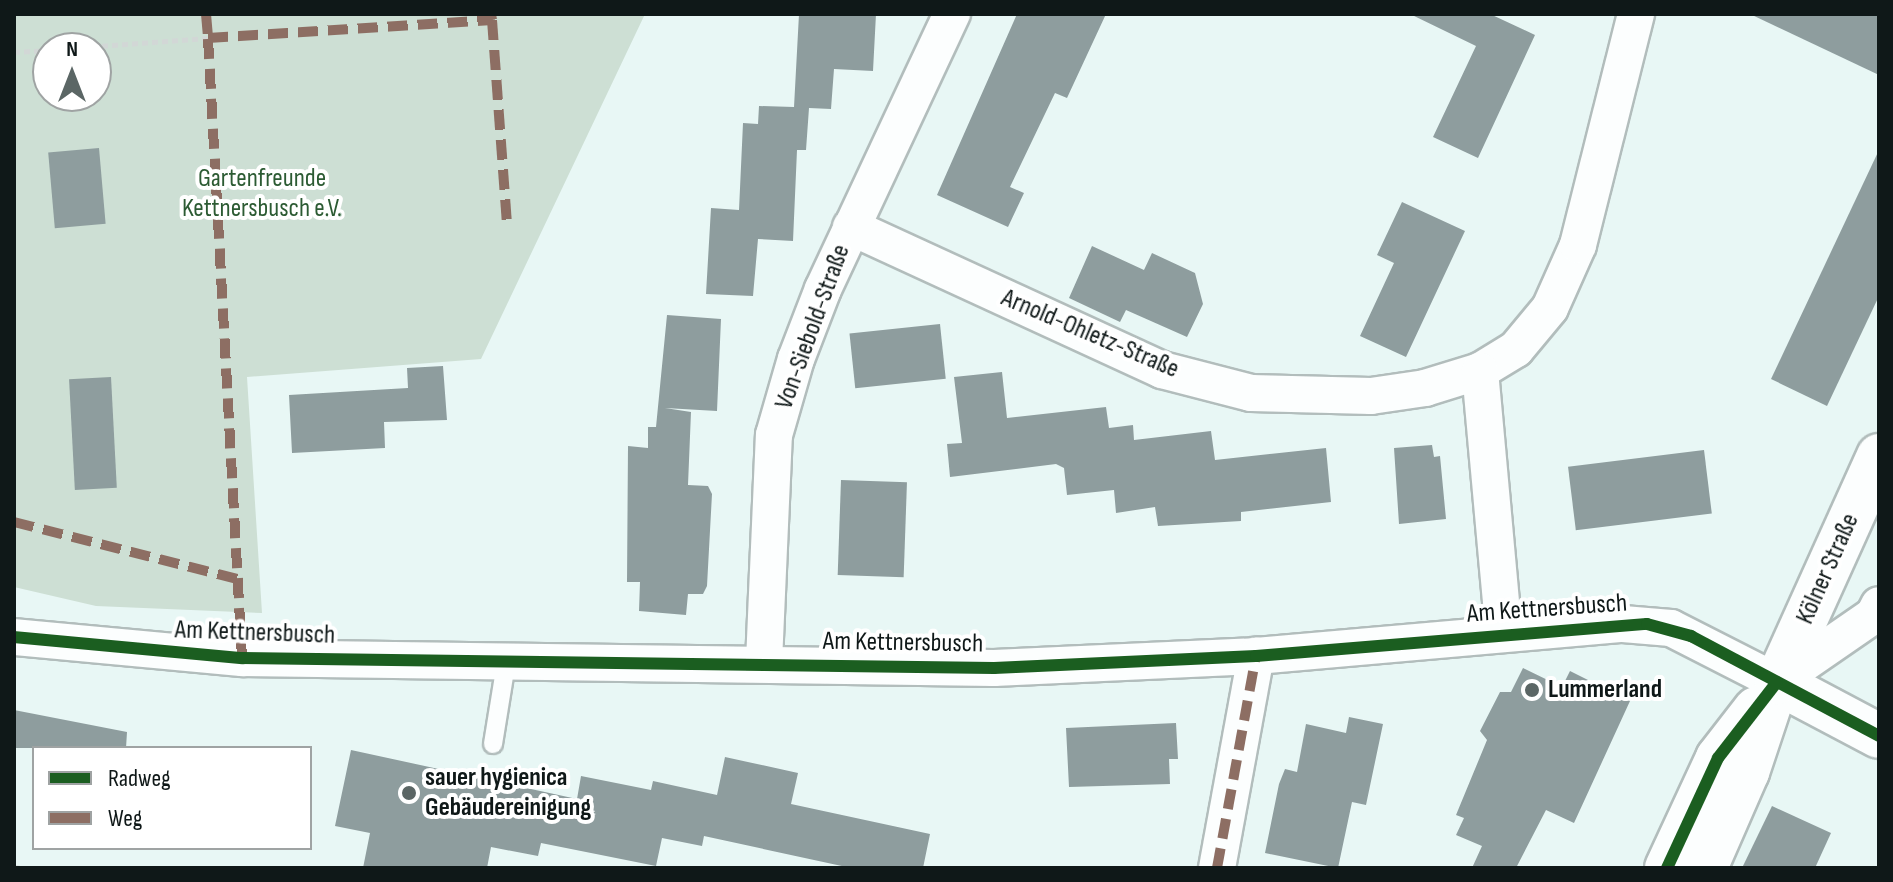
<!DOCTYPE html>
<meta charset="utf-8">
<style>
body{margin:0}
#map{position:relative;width:1893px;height:882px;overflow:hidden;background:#e8f7f5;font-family:"Sofia Sans Condensed",sans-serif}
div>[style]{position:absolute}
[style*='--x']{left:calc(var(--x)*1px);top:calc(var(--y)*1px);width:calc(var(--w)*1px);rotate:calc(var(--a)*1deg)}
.green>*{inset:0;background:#cddfd4}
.building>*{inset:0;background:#8e9d9e;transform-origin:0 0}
.path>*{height:5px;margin-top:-2.5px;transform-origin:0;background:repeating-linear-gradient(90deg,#d2d7d6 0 6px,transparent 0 10px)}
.roads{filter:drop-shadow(2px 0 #b2bdbc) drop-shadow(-2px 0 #b2bdbc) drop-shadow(0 2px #b2bdbc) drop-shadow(0 -2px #b2bdbc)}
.lane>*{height:18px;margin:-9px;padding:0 9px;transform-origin:9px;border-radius:9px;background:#fcfefe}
.street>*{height:36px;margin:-18px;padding:0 18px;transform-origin:18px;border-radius:18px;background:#fcfefe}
.secondary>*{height:44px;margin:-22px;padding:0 22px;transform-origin:22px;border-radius:22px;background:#fcfefe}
.quiet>*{height:10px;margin-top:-5px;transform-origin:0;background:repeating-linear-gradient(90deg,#8d6e63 0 20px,transparent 0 30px)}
.cycleway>*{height:12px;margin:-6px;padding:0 6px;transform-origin:6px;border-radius:6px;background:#1b5e20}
.dots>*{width:22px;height:22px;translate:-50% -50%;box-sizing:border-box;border:4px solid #fff;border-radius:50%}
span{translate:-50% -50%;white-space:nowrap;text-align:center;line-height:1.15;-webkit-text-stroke:8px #fff;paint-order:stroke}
.park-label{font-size:26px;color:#2c5b33}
.street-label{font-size:26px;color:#0f1818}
.poi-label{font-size:26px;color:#0f1818;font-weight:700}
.left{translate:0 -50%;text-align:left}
.frame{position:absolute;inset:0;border:16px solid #0f1818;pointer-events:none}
.legend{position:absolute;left:32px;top:746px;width:280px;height:104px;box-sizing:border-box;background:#fff;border:2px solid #9fa3a3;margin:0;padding:10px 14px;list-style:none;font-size:24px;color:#0f1818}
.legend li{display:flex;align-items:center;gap:16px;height:40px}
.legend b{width:40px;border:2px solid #9fa3a3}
.north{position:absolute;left:32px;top:32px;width:80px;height:80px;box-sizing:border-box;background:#fff;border:2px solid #9fa3a3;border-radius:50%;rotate:0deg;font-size:22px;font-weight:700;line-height:32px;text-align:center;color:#0f1818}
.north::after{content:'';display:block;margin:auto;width:28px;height:36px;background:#5b6665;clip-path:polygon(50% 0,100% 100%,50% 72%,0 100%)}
</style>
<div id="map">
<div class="green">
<div style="clip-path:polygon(evenodd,14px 14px,645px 14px,481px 359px,247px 377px,262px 613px,96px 606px,14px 587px,14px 14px,48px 48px,96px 48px,96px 96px,48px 96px,48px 48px)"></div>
</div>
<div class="building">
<div style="clip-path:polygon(799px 14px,876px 14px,873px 71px,834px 69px,831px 109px,809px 108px,806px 150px,797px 150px,793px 241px,758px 239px,753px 296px,706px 294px,711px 208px,739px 210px,743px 123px,758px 124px,759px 106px,794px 107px)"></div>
<div style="clip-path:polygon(1017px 14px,1106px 14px,1067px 98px,1055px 93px,1010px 187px,1024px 193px,1008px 227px,937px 195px)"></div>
<div style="clip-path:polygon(1410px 14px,1490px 14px,1535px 35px,1478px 158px,1433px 137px,1476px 46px)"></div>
<div style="clip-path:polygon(1750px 14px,1879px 14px,1879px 75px)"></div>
<div style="left:99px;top:148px;width:76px;height:51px;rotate:85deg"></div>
<div style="clip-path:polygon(1879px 150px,1879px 296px,1827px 406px,1771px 379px)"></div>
<div style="clip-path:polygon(1402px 202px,1465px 231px,1406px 357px,1360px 336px,1394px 263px,1377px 255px)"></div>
<div style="clip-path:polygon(1092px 246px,1144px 270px,1152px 253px,1195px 273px,1203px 304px,1187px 337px,1126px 310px,1120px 322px,1069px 298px)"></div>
<div style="clip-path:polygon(667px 315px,721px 319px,717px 411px,665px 408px,691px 412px,688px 485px,708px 486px,712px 494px,707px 586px,703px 594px,688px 594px,686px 615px,639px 611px,640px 582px,627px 582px,628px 446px,648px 448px,648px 427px,656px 427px)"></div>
<div style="left:940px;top:324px;width:55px;height:91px;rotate:84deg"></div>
<div style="clip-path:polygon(443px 366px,447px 420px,384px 422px,385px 448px,292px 453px,289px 395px,408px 388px,407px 368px)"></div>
<div style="clip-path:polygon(1002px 372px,1007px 418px,1106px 407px,1109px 428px,1133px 425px,1134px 440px,1211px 431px,1215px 460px,1326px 448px,1331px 502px,1241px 512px,1241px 521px,1158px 526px,1155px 507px,1116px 513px,1114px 490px,1067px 495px,1064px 468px,1056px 464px,950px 477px,947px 444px,962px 443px,954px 377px)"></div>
<div style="left:111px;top:377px;width:111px;height:42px;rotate:87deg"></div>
<div style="clip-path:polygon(1432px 445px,1434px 457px,1440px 456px,1446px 519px,1399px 524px,1394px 448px)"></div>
<div style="left:1704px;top:450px;width:64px;height:137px;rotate:83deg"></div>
<div style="left:841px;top:480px;width:66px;height:95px;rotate:2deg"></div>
<div style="clip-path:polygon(1523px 668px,1562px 687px,1570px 671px,1630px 701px,1574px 823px,1546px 810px,1516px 868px,1472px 868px,1482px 846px,1456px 835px,1464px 818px,1456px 815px,1487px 740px,1480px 731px,1500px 692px,1511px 692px)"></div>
<div style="clip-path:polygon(14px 710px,127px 732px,126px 748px,14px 748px)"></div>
<div style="clip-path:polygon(1349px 717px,1383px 724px,1366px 805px,1352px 802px,1338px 868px,1265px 853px,1279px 784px,1285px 769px,1297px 772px,1306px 724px,1346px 733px)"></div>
<div style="clip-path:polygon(1176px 723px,1178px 759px,1169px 759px,1170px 784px,1069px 787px,1066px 728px)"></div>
<div style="clip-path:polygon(351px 750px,577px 799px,581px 776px,651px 790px,653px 781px,717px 795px,725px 757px,798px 773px,791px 804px,930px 834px,923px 868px,851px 868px,704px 836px,702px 846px,662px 838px,656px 866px,541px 843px,538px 856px,491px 847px,487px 868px,363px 868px,370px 833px,335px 826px)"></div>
<div style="clip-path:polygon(1772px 806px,1831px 833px,1815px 868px,1742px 868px)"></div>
</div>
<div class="path">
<div style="--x:72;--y:48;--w:136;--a:-4.2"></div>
<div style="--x:14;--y:52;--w:34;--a:-3"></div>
<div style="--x:14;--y:867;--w:7;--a:8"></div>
</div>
<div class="roads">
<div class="lane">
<div style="--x:493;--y:744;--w:87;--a:-80.8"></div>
</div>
<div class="street">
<div style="--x:851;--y:227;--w:342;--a:24.7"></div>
<div style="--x:1162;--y:370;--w:92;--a:14.5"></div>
<div style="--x:1251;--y:393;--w:120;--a:1.4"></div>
<div style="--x:1371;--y:396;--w:55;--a:-8.4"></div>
<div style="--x:1425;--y:388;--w:58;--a:-17.2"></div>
<div style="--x:1480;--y:371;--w:42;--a:-31.4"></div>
<div style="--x:1516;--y:349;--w:53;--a:-50.3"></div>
<div style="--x:1550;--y:308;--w:69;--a:-66"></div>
<div style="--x:1578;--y:245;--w:238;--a:-75.9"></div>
<div style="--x:1480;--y:371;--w:263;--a:84.8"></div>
<div style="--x:14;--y:637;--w:229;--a:5.3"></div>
<div style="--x:242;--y:658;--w:752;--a:0.76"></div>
<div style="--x:994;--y:668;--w:262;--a:-2.6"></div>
<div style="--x:1256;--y:656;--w:368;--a:-5"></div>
<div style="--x:1623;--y:624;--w:48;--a:4.8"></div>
<div style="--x:1671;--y:628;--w:119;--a:27"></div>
<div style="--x:1777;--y:682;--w:118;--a:-34.6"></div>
<div style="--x:1874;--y:615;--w:11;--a:-63"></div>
<div style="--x:764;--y:662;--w:227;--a:-87.5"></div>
<div style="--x:774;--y:435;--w:79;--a:-73.9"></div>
<div style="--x:796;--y:359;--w:75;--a:-68.9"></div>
<div style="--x:823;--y:289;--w:304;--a:-64.9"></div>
<div style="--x:1217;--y:868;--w:216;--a:-79.6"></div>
</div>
<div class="secondary">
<div style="--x:1777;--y:682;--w:115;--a:27.9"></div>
<div style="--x:1667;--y:868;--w:121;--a:-65.1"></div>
<div style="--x:1718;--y:758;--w:62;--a:-52.2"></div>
<div style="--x:1705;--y:868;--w:105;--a:-66.4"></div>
<div style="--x:1747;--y:772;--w:95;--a:-71.6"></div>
<div style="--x:1777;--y:682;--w:248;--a:-65.7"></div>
</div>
</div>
<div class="quiet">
<div style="--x:206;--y:14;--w:24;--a:85"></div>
<div style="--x:492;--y:20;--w:205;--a:85.8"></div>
<div style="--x:14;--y:522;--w:234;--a:14.3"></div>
<div style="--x:242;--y:658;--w:621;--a:-93.14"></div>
<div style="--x:208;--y:38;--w:285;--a:-3.6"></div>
<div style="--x:492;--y:20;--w:6;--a:-99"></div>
<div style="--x:1217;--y:868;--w:216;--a:-79.6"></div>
</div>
<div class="cycleway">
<div style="--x:14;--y:637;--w:229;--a:5.3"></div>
<div style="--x:242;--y:658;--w:752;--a:0.76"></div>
<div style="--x:994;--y:668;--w:262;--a:-2.6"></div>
<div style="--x:1256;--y:656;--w:392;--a:-4.7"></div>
<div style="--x:1647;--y:624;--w:46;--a:15.3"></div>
<div style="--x:1691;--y:636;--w:213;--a:28"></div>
<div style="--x:1667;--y:868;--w:121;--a:-65.1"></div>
<div style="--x:1718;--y:758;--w:96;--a:-52.2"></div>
</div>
<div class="dots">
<div style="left:1532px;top:690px;background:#5b6665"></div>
<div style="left:409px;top:793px;background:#5b6665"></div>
</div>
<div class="park-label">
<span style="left:262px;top:194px">Gartenfreunde<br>Kettnersbusch e.V.</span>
</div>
<div class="street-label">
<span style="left:813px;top:327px;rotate:-70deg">Von-Siebold-Straße</span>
<span style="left:1090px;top:334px;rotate:23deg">Arnold-Ohletz-Straße</span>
<span style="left:1828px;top:569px;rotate:-66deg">Kölner Straße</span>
<span style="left:1547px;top:609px;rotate:-4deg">Am Kettnersbusch</span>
<span style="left:255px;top:633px;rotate:2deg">Am Kettnersbusch</span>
<span style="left:903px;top:643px;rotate:1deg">Am Kettnersbusch</span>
</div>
<div class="poi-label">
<span class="left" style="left:1548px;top:690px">Lummerland</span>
<span class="left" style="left:425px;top:793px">sauer hygienica<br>Gebäudereinigung</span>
</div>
<div class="frame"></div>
<ul class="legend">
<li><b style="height:10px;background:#1b5e20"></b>Radweg</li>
<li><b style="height:10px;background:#8d6e63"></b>Weg</li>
</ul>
<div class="north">N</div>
</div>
